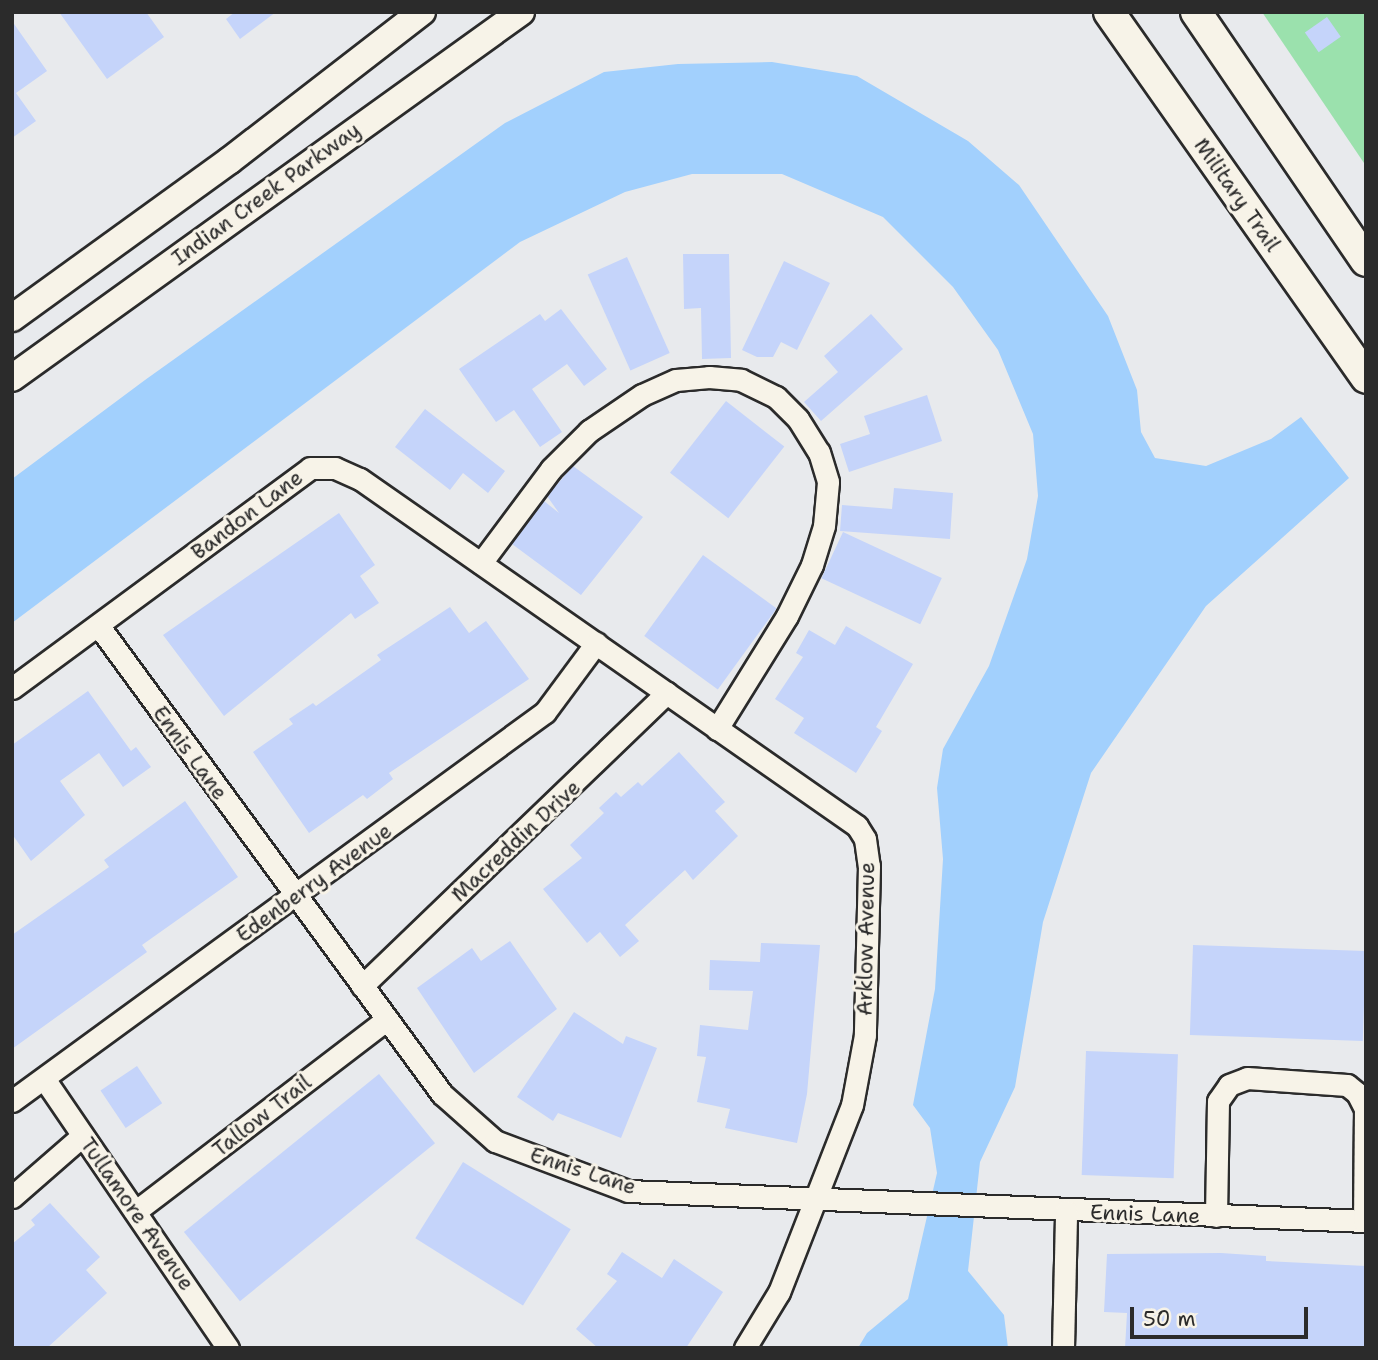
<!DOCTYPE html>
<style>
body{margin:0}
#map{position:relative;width:1378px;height:1360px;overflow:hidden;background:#e8eaed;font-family:"Shantell Sans",sans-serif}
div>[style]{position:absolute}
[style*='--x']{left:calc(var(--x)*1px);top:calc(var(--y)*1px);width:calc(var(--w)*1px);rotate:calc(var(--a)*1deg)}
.green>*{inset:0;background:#9be1ad}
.water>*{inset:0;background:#a2d0fd}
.building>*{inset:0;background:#c5d4fa;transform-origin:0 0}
.roads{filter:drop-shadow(2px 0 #2b2b2b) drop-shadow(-2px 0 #2b2b2b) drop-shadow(0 2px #2b2b2b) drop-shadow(0 -2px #2b2b2b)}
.minor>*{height:21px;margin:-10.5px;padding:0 10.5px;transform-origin:10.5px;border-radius:10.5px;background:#f7f3e8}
.tertiary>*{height:26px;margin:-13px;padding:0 13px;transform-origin:13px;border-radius:13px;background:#f7f3e8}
.secondary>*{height:30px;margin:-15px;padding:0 15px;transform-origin:15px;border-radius:15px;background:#f7f3e8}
span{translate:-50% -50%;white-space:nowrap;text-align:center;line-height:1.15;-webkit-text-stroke:6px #f7f3e8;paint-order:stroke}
.street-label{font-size:21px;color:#2b2b2b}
.frame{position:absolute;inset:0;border:14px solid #2b2b2b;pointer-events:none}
.scale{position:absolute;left:1130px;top:1307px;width:178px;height:32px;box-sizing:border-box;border:4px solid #2b2b2b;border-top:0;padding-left:9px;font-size:21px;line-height:24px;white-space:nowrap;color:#2b2b2b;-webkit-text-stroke:5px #f7f3e8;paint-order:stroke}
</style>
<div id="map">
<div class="green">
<div style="clip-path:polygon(1262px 12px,1366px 12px,1366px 166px)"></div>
</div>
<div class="water">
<div style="clip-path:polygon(772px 62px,857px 76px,968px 141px,1019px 185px,1108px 316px,1137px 390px,1141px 432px,1155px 458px,1206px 466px,1271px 439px,1301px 417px,1349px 478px,1206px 606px,1091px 773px,1043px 922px,1015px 1087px,980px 1162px,968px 1271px,1004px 1315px,1008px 1348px,858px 1348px,867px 1333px,908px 1299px,937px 1173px,930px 1128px,913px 1105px,935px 989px,943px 859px,937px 788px,943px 749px,989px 666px,1027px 559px,1038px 496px,1033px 434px,998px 350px,953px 287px,883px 217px,782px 174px,692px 174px,625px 192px,520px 242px,12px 623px,12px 479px,145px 380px,505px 123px,604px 72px,678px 64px)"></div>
</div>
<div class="building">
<div style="clip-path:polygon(59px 12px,146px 12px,164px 37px,107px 79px)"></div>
<div style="clip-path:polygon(235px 12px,276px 12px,240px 39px,226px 19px)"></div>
<div style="left:1327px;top:17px;width:24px;height:27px;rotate:55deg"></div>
<div style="clip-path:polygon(12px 21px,47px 71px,16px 93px,36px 121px,12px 138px)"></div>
<div style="clip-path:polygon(683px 254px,729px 254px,731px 358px,702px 359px,701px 308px,684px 309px)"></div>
<div style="left:627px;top:257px;width:105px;height:43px;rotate:66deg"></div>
<div style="clip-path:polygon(784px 261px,830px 283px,797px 350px,781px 342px,773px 357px,757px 357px,742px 350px)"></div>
<div style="clip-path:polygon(561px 309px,607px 369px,584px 386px,567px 364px,532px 389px,562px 432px,540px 447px,514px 410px,496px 422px,459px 369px,540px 314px,545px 321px)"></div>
<div style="clip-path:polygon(871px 314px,903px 349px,821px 421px,804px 402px,838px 372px,824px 356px)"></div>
<div style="clip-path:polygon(927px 395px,942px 441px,849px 472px,840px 444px,870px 434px,864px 416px)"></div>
<div style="left:726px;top:401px;width:74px;height:91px;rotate:38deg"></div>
<div style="clip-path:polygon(425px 409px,505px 471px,488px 493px,463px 473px,450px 490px,395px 447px)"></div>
<div style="clip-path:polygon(573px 466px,643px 517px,581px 595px,512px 544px,544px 501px,559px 513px,547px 496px)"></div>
<div style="clip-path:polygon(894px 488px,953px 493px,950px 539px,840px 531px,842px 505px,892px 509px)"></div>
<div style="clip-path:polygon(339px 513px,375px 565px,360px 576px,379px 603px,355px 619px,351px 613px,224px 716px,163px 635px)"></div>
<div style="left:843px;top:532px;width:109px;height:51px;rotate:25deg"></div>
<div style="left:703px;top:555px;width:91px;height:100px;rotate:36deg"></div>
<div style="clip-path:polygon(450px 607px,469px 633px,486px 621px,529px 679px,389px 773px,393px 779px,367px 799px,363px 795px,309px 833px,253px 752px,293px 724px,289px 719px,313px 703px,316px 706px,381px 660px,377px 655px)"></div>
<div style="clip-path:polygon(846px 626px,913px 664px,876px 727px,882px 731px,856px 773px,794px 733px,804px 718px,775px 699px,803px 657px,796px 653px,809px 630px,835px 645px)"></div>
<div style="clip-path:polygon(88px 691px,131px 751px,136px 747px,151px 767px,123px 787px,99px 753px,60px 781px,85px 815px,31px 861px,12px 834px,12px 745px)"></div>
<div style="clip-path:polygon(679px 752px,725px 802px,715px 811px,738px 836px,693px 880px,685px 870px,625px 925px,639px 941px,620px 957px,600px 932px,587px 943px,543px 889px,582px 858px,570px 845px,604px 813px,599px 808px,616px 792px,621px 797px,638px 782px,642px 786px)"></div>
<div style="clip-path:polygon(185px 801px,238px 877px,142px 945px,147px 952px,12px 1049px,12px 935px,109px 867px,104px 860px)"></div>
<div style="clip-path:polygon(510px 941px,557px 1009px,474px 1073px,417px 988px,472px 948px,481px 961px)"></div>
<div style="clip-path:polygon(761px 943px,820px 945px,807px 1094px,797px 1143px,725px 1128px,730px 1109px,697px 1102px,706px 1057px,697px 1056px,700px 1025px,748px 1030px,753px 991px,709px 990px,710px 960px,760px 962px)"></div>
<div style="left:1193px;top:945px;width:173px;height:90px;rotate:2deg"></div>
<div style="clip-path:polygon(574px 1012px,623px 1044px,626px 1036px,657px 1048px,621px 1138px,558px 1113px,553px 1121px,517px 1097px)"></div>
<div style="left:1086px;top:1051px;width:92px;height:124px;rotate:2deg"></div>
<div style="left:137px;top:1066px;width:45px;height:44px;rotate:56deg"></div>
<div style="left:379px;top:1074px;width:89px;height:251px;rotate:51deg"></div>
<div style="left:463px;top:1162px;width:127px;height:90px;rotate:32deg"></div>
<div style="clip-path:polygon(50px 1203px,100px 1257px,86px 1270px,107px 1293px,47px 1348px,12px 1348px,12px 1244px,35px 1225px,31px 1220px)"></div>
<div style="clip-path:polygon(622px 1252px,662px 1278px,674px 1259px,723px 1292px,686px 1348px,598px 1348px,576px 1329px,617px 1281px,607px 1274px)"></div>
<div style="clip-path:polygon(1221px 1253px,1266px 1256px,1266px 1261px,1366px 1266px,1365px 1348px,1125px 1348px,1127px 1313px,1104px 1312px,1107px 1254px)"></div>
</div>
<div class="roads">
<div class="minor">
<div style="--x:481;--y:563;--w:117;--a:-53.3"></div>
<div style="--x:551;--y:469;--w:54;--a:-45"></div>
<div style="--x:589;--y:431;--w:64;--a:-34.2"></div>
<div style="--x:642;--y:395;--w:37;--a:-24"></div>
<div style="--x:676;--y:380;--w:33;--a:-5"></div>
<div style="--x:709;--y:377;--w:32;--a:5"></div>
<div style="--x:741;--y:380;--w:39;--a:26"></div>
<div style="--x:776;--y:397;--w:31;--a:45"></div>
<div style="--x:798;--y:419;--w:39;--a:58"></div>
<div style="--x:819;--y:452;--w:31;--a:73"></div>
<div style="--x:828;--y:482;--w:44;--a:95.2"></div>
<div style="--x:824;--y:526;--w:41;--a:107.1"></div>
<div style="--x:812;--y:565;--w:57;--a:116.1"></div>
<div style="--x:787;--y:616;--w:133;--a:121.8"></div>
<div style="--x:98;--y:625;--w:582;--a:53.74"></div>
<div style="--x:442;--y:1094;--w:71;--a:41.6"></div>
<div style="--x:495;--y:1141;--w:142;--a:20.6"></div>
<div style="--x:628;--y:1191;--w:739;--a:2.33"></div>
<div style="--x:12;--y:688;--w:370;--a:-36.4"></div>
<div style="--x:310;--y:468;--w:25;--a:0"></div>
<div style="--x:335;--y:468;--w:27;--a:24"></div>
<div style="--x:360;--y:479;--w:606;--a:34.92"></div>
<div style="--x:857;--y:826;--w:15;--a:58"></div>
<div style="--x:865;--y:839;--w:27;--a:82"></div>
<div style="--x:869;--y:866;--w:169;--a:91.4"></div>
<div style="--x:865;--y:1035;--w:71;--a:100.5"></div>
<div style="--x:852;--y:1105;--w:201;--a:111.3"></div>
<div style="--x:779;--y:1292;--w:66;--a:121.3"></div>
<div style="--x:362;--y:986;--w:423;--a:-43.9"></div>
<div style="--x:45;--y:1080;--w:325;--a:55.7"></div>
<div style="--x:12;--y:1101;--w:660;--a:-36.12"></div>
<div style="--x:545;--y:712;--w:86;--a:-53.5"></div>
<div style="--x:12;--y:1197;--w:93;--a:-41.1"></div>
<div style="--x:136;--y:1211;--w:316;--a:-37.4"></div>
<div style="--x:1216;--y:1216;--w:115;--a:-89"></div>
<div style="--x:1218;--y:1101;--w:19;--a:-55"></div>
<div style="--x:1229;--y:1085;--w:19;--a:-21"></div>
<div style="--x:1247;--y:1078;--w:100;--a:4"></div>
<div style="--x:1347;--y:1085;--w:13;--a:39"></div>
<div style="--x:1357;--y:1093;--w:18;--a:63"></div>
<div style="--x:1365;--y:1109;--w:112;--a:90.5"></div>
<div style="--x:1063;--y:1348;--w:137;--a:-88.7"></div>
</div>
<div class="tertiary">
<div style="--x:12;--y:318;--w:268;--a:-35.9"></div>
<div style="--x:229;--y:161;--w:244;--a:-37.7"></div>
<div style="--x:12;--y:378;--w:627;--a:-35.72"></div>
</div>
<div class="secondary">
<div style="--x:1109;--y:12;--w:447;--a:54.9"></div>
<div style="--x:1196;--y:12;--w:301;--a:55.7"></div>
</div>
</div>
<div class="street-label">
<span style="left:266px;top:194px;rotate:-36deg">Indian Creek Parkway</span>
<span style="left:1237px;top:195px;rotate:55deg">Military Trail</span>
<span style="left:247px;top:515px;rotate:-37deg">Bandon Lane</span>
<span style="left:190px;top:753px;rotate:54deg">Ennis Lane</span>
<span style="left:516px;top:841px;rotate:-43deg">Macreddin Drive</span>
<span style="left:314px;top:883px;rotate:-36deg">Edenberry Avenue</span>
<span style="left:866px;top:939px;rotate:-89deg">Arklow Avenue</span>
<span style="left:262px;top:1116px;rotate:-38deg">Tallow Trail</span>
<span style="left:583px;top:1171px;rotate:18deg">Ennis Lane</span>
<span style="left:137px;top:1214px;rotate:55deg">Tullamore Avenue</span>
<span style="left:1145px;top:1214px;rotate:2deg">Ennis Lane</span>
</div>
<div class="frame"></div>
<div class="scale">50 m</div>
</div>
